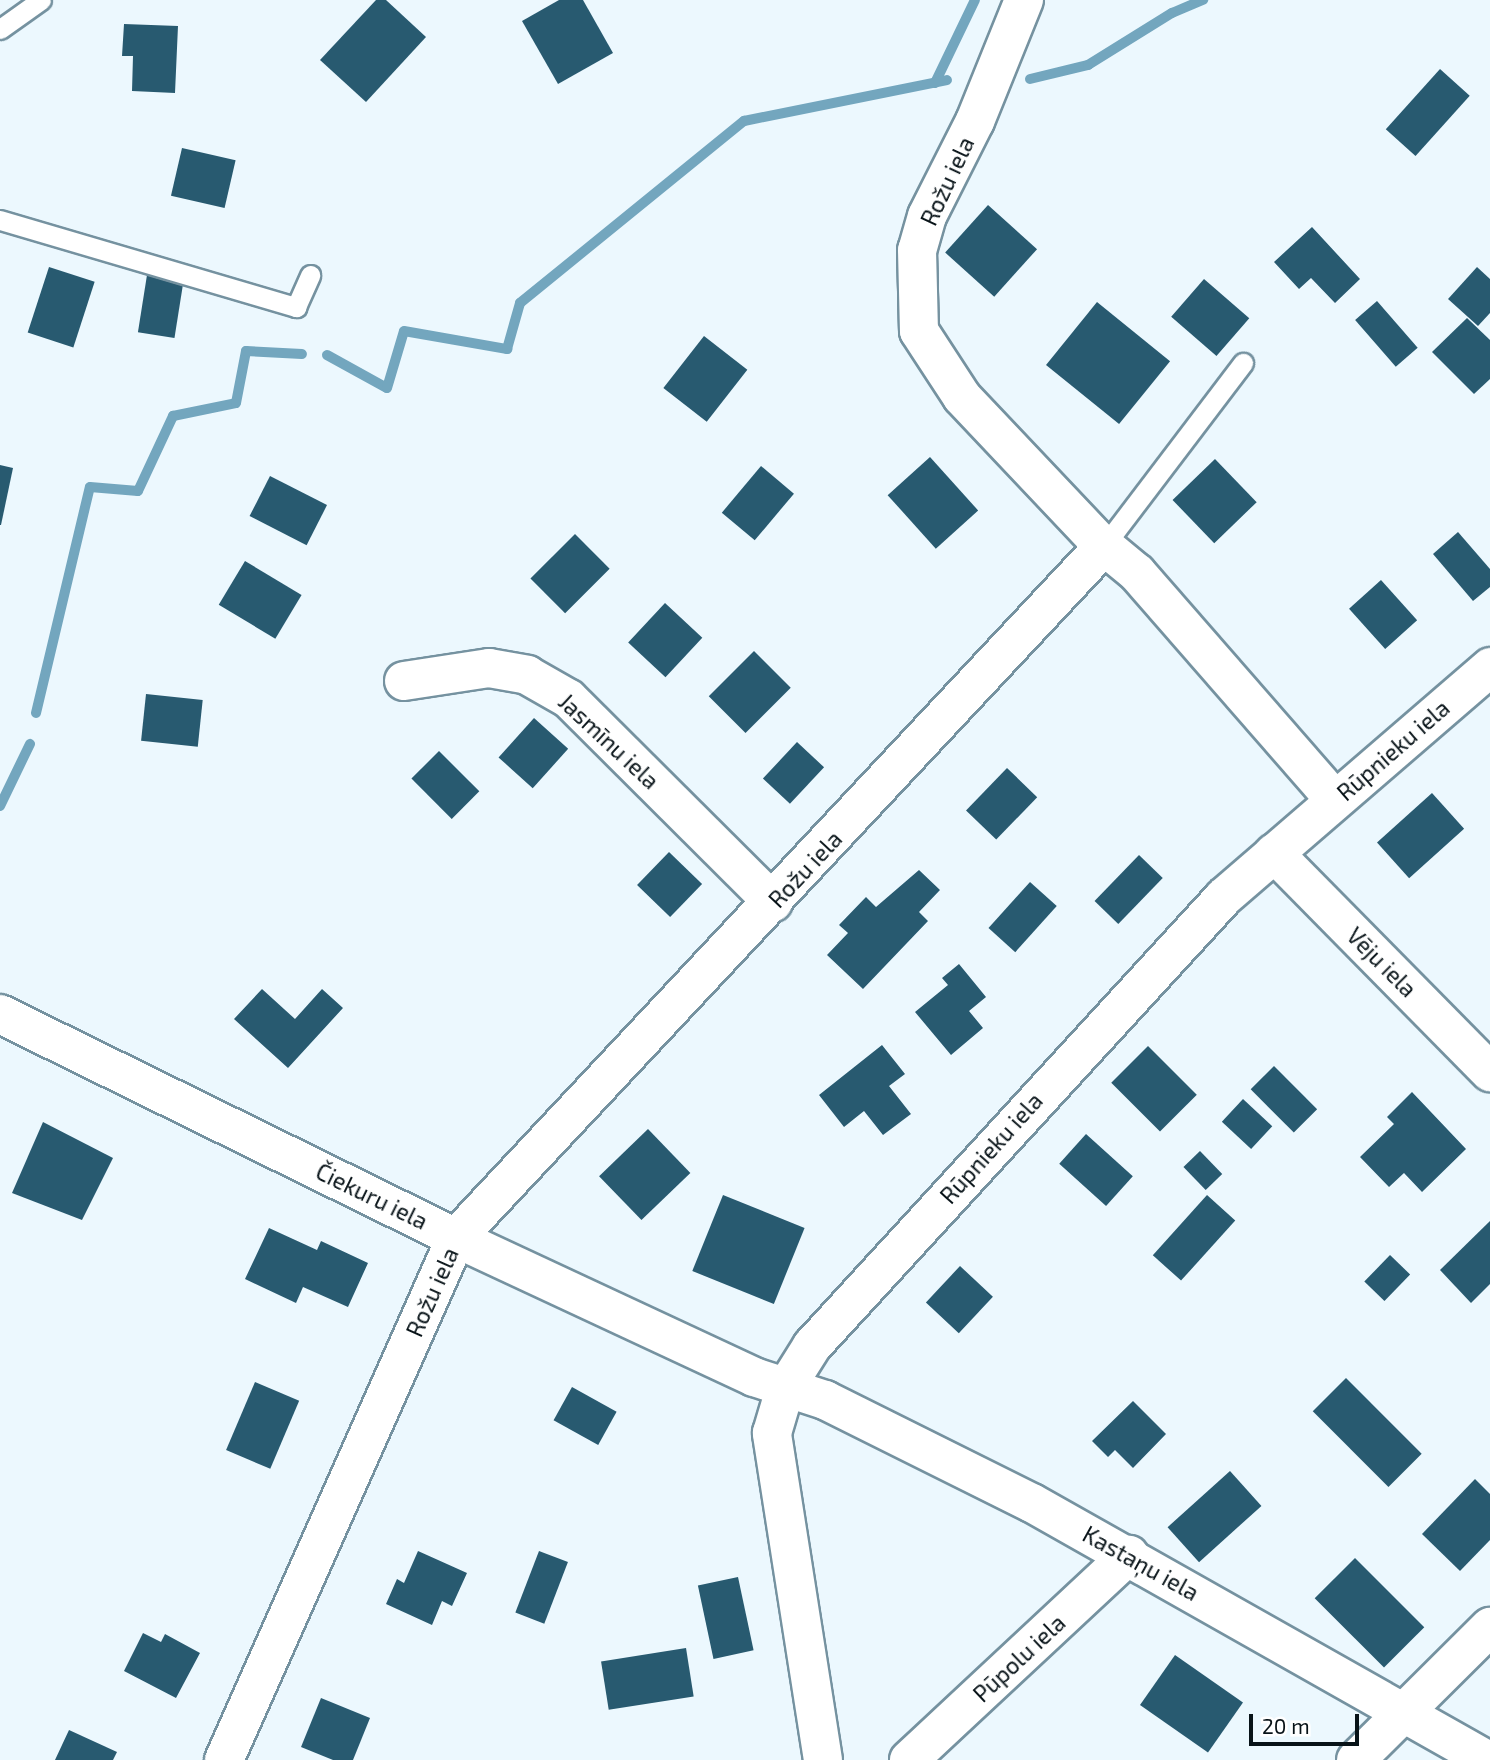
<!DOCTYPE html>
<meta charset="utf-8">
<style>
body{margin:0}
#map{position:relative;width:1490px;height:1760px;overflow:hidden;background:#ecf8fe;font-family:"Exo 2",sans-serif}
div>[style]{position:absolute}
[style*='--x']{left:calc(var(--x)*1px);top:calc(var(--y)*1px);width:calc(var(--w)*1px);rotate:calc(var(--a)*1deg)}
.stream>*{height:10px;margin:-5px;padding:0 5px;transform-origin:5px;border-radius:5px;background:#73a6be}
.building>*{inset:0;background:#285a70;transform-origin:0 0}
.roads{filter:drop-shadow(2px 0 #7592a0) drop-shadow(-2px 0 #7592a0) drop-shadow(0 2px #7592a0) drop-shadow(0 -2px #7592a0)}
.service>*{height:19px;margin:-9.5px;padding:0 9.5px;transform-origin:9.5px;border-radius:9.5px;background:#fff}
.minor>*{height:38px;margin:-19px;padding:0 19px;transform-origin:19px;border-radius:19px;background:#fff}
span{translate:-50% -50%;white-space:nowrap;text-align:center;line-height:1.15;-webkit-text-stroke:7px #fff;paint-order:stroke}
.street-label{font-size:23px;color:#081318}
.scale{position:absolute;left:1249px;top:1714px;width:110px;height:32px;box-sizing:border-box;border:4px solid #081318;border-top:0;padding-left:9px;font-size:21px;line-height:24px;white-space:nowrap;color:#081318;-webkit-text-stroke:5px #fff;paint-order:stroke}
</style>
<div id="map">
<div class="stream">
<div style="--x:1030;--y:79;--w:60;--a:-13.6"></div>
<div style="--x:1088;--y:65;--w:99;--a:-31.8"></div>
<div style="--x:1172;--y:13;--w:34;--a:-23"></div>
<div style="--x:935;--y:83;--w:92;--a:-64.3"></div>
<div style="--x:327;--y:355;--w:68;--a:28.8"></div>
<div style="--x:387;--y:388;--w:59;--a:-73.4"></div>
<div style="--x:404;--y:331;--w:105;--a:9.9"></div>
<div style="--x:507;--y:349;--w:48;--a:-74.2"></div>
<div style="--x:520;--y:303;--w:289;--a:-39.1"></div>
<div style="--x:744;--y:121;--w:207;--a:-11.4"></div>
<div style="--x:36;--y:713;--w:232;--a:-76.6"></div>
<div style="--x:90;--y:487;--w:48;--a:4.8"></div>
<div style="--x:138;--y:491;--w:83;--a:-65"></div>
<div style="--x:173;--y:416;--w:64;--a:-11.7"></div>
<div style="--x:236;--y:403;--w:53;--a:-79.1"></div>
<div style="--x:246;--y:351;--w:56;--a:3.1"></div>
<div style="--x:0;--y:806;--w:69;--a:-64.2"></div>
</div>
<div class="building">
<div style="clip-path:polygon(376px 0,386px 0,426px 37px,366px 102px,320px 60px)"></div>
<div style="clip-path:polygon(559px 0,583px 0,613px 53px,558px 84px,522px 21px)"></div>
<div style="clip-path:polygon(124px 24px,178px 26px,175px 93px,132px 91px,133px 56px,122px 56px)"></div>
<div style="left:1440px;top:69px;width:40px;height:81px;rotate:42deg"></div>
<div style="left:182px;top:148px;width:55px;height:49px;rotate:13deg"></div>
<div style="left:988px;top:205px;width:66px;height:64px;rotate:42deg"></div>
<div style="clip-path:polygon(1312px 227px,1360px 279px,1335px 303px,1311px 278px,1299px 289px,1274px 262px)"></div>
<div style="left:49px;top:267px;width:48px;height:69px;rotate:18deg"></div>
<div style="clip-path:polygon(1477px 267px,1490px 279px,1490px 313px,1478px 326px,1448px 299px)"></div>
<div style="left:147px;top:275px;width:37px;height:58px;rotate:9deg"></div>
<div style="left:1204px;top:279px;width:60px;height:50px;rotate:41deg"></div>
<div style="left:1377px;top:301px;width:62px;height:29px;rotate:49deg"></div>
<div style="left:1097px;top:302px;width:94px;height:81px;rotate:39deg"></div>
<div style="clip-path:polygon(1467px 318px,1490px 340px,1490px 379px,1474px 394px,1432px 352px)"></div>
<div style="left:704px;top:336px;width:55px;height:66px;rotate:38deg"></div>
<div style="left:930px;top:457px;width:72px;height:57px;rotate:48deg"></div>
<div style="left:1215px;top:459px;width:60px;height:59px;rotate:46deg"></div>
<div style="clip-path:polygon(0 465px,13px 468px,1px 525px,0 525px)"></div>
<div style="left:761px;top:466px;width:43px;height:61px;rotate:40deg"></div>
<div style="left:270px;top:476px;width:64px;height:45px;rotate:27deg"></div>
<div style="clip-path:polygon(1458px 532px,1490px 569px,1490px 587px,1473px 601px,1433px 554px)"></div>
<div style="left:575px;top:534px;width:49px;height:63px;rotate:45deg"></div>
<div style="left:245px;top:561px;width:66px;height:51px;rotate:31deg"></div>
<div style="left:1381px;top:580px;width:54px;height:43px;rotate:48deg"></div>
<div style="left:665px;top:603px;width:51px;height:54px;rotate:43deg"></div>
<div style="left:754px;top:651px;width:52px;height:64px;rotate:45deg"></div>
<div style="left:146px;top:694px;width:57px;height:47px;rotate:6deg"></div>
<div style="left:534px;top:718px;width:46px;height:53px;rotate:42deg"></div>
<div style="left:797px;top:742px;width:37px;height:50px;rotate:43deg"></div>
<div style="left:439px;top:751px;width:57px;height:39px;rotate:45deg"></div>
<div style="left:1007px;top:768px;width:42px;height:59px;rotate:44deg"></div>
<div style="left:1432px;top:793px;width:48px;height:74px;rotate:48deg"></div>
<div style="left:669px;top:852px;width:46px;height:46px;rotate:44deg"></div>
<div style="left:1139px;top:855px;width:33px;height:64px;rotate:44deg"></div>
<div style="clip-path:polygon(919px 870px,940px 890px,919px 912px,928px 921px,863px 989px,827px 955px,848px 933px,839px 925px,866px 897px,876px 907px)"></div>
<div style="left:1030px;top:882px;width:36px;height:62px;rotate:42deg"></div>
<div style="clip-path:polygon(959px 964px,986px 997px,969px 1011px,983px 1028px,951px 1055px,915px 1012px,948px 985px,942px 978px)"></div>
<div style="clip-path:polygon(262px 989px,295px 1019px,322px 989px,343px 1008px,288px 1068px,234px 1019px)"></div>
<div style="clip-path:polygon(882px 1045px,905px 1074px,889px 1086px,911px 1114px,883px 1135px,864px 1111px,844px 1127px,819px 1095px)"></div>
<div style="left:1148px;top:1046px;width:69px;height:52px;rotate:45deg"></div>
<div style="left:1274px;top:1066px;width:61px;height:33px;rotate:45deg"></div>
<div style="clip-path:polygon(1412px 1092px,1466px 1149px,1422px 1192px,1404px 1173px,1389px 1187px,1360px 1157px,1394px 1124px,1387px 1117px)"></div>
<div style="left:1243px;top:1099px;width:40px;height:31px;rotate:43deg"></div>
<div style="clip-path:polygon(43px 1122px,113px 1158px,82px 1220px,12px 1193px)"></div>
<div style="left:648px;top:1129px;width:61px;height:68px;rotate:46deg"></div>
<div style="left:1086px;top:1134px;width:63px;height:40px;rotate:42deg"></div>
<div style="left:1200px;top:1151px;width:32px;height:23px;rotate:46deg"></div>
<div style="left:723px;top:1195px;width:88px;height:82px;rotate:22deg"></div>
<div style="left:1207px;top:1195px;width:38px;height:81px;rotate:42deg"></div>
<div style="clip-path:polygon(1490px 1221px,1490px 1284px,1471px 1303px,1440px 1270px)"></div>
<div style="clip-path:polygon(269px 1228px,317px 1250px,321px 1241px,368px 1263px,348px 1307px,303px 1287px,296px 1303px,245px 1279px)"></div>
<div style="left:1390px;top:1255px;width:28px;height:37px;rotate:44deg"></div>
<div style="left:960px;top:1266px;width:45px;height:50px;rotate:43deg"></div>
<div style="left:1346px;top:1378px;width:107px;height:47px;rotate:45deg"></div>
<div style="left:255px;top:1382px;width:48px;height:74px;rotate:23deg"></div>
<div style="left:572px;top:1387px;width:51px;height:38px;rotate:29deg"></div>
<div style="clip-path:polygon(1133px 1401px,1166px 1434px,1133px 1468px,1115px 1450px,1108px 1457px,1092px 1441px)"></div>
<div style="left:1230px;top:1471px;width:47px;height:84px;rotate:48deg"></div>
<div style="clip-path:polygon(1475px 1479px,1490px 1494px,1490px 1540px,1460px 1571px,1422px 1534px)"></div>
<div style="clip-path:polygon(418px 1551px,467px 1573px,452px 1606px,442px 1601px,432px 1625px,386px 1604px,397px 1579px,404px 1583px)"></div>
<div style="left:539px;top:1551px;width:31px;height:66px;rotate:21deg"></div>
<div style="left:1355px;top:1558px;width:98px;height:57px;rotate:45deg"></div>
<div style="left:738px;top:1577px;width:75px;height:41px;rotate:78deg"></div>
<div style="clip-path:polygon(143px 1633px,161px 1642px,165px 1634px,200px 1653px,176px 1698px,124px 1671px)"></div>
<div style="left:686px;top:1648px;width:49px;height:86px;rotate:81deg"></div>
<div style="left:1175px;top:1655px;width:83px;height:61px;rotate:35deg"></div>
<div style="clip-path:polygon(321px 1698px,370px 1718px,353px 1760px,333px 1760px,301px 1747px)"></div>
<div style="clip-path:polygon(69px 1730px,117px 1752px,113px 1760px,55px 1760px)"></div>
</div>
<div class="roads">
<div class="service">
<div style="--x:0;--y:29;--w:50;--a:-35.3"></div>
<div style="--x:0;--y:220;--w:309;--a:16.4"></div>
<div style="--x:296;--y:307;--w:35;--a:-66"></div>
<div style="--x:1104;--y:546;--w:230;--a:-52.8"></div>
</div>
<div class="minor">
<div style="--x:1024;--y:0;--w:131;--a:112"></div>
<div style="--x:975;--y:121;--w:106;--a:116.8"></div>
<div style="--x:927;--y:216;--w:35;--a:106"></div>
<div style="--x:917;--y:250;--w:81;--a:88.6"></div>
<div style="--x:919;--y:331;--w:79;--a:56.9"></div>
<div style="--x:962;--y:397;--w:197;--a:46.6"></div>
<div style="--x:1097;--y:540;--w:52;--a:39.5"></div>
<div style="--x:1137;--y:573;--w:301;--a:48.9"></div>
<div style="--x:404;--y:681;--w:86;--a:-8.7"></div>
<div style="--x:489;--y:668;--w:39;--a:10"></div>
<div style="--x:527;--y:675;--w:48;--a:29.7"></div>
<div style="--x:569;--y:699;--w:288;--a:44.9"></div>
<div style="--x:1274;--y:853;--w:308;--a:45.4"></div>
<div style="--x:0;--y:1014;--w:508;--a:26.16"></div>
<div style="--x:456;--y:1238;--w:329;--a:25"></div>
<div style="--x:754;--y:1377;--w:75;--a:17.9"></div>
<div style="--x:825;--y:1400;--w:231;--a:26.5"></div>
<div style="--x:1032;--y:1503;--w:523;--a:29.46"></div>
<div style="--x:224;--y:1760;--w:571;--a:-66.04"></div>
<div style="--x:456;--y:1238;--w:948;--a:-46.88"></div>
<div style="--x:823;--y:1760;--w:331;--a:-98.9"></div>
<div style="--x:772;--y:1433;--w:46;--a:-73.5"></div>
<div style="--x:785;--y:1389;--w:51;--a:-57.9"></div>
<div style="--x:812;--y:1346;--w:609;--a:-47.46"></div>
<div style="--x:1224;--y:897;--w:352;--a:-40.8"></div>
<div style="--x:909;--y:1760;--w:301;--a:-43"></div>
<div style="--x:1356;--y:1760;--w:189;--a:-44.8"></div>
</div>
</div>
<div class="street-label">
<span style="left:947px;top:181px;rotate:-65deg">Rožu iela</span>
<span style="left:609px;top:741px;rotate:43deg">Jasmīnu iela</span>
<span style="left:1393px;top:750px;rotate:-41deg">Rūpnieku iela</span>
<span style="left:805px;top:869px;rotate:-47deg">Rožu iela</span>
<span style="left:1382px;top:962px;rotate:45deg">Vēju iela</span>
<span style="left:991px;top:1148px;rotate:-48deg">Rūpnieku iela</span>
<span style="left:372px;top:1196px;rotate:26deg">Čiekuru iela</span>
<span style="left:432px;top:1292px;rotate:-66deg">Rožu iela</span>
<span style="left:1141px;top:1563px;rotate:29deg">Kastaņu iela</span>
<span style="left:1019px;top:1658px;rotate:-43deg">Pūpolu iela</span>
</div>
<div class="scale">20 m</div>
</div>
